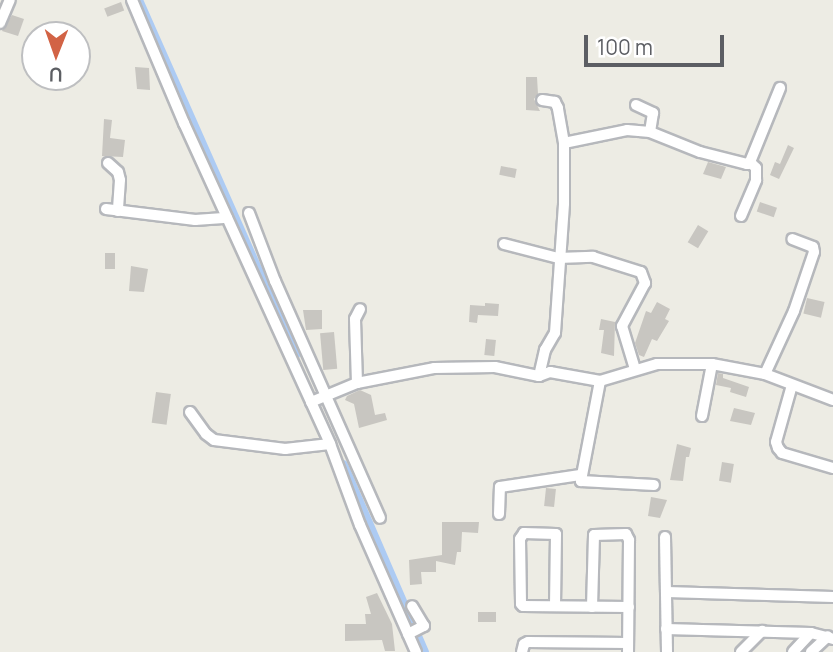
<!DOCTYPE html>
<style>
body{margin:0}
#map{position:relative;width:833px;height:652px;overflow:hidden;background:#edece4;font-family:Manrope,sans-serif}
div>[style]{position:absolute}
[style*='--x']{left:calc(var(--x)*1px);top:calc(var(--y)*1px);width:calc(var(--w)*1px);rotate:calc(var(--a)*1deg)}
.canal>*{height:10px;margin:-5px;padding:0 5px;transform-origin:5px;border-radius:5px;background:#adcbf3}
.building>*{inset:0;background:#c8c6c1;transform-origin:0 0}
.roads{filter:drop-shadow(2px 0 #b6b8bc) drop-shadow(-2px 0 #b6b8bc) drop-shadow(0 2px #b6b8bc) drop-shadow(0 -2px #b6b8bc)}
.minor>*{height:10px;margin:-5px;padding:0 5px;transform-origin:5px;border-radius:5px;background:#fff}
span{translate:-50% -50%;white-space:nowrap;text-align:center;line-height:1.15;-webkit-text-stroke:5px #fff;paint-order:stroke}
.north{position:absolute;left:21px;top:21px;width:70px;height:70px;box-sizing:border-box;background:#fff;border:2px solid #bebfc1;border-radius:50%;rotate:181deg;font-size:19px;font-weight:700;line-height:28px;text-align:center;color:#5c5e63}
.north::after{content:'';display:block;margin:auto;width:24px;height:32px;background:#d26345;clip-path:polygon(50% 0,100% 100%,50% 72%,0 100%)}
.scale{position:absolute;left:584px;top:35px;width:140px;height:32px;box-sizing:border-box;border:4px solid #5c5e63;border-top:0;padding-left:9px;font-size:21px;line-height:24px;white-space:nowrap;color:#5c5e63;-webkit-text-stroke:5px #fff;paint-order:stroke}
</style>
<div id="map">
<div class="canal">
<div style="--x:138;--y:0;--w:388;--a:66.1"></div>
<div style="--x:343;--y:465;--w:204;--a:66.6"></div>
</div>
<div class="building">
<div style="left:121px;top:2px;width:9px;height:18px;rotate:69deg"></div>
<div style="clip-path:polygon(12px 15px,24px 19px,18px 36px,2px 31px)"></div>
<div style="clip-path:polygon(135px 67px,149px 68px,150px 90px,137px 89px)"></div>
<div style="clip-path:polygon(526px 77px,537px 77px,538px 94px,534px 99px,540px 111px,526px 110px)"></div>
<div style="clip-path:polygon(104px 119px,112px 120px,110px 138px,125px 140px,123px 157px,102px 156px)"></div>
<div style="clip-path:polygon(788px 145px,794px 148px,779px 179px,770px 175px,775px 162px,780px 164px)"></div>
<div style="clip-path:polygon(708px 162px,726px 167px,721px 179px,703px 174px)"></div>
<div style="left:501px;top:166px;width:16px;height:9px;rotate:11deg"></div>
<div style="left:760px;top:202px;width:18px;height:10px;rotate:19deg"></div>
<div style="left:698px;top:225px;width:12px;height:20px;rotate:31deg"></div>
<div style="left:105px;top:253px;width:10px;height:16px"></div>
<div style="clip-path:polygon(131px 266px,148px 269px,144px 292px,129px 291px)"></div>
<div style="left:807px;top:298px;width:18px;height:16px;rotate:13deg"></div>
<div style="clip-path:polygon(657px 302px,670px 309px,665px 319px,669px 321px,657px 341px,652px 339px,644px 357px,639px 355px,635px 343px,646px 311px,651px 313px)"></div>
<div style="clip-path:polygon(485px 303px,499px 304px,498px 316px,478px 315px,477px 323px,469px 322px,470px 305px,485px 306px)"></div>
<div style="clip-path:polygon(303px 310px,322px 310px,322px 329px,306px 330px)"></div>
<div style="clip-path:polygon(601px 319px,615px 322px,614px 356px,601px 353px,604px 330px,599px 330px)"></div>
<div style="left:334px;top:332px;width:37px;height:14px;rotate:85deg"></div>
<div style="left:486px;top:339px;width:10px;height:16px;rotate:6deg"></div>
<div style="clip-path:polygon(718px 373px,723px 374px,723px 378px,749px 387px,746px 397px,730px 392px,731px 388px,716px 385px)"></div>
<div style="clip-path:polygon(360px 390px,371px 395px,375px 415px,385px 413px,387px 420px,359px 428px,354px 404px,345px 400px,347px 396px)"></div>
<div style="left:156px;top:392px;width:15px;height:31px;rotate:8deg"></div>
<div style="clip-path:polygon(734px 408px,755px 413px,751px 425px,730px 421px)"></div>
<div style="clip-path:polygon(677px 444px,691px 448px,689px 457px,686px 457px,683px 481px,670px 480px)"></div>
<div style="left:722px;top:462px;width:12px;height:19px;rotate:9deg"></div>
<div style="left:546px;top:488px;width:10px;height:18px;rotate:6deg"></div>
<div style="clip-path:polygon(651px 497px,667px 500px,660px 518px,648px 516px)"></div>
<div style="clip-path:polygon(442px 522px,479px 522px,478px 533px,462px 532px,461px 552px,457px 552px,455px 565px,436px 561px,436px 572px,421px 572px,422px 584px,410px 585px,409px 560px,442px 555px)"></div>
<div style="clip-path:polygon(377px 593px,392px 624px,395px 651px,385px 651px,382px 640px,345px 641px,345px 624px,366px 624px,365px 614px,371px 614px,366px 597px)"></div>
<div style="left:496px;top:612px;width:10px;height:18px;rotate:90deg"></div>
</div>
<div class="roads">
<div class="minor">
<div style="--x:132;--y:0;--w:134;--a:67.1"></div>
<div style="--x:184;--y:123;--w:353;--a:65.5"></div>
<div style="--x:330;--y:444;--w:86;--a:69.7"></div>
<div style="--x:360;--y:525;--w:139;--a:66.2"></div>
<div style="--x:0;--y:23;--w:25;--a:-67"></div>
<div style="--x:636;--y:105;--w:19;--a:25"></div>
<div style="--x:653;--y:113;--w:19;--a:99"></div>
<div style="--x:564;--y:143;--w:64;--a:-11.7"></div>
<div style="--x:627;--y:130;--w:23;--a:5"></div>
<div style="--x:650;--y:132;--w:54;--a:21.8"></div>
<div style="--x:700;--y:152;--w:49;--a:14.3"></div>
<div style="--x:747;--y:164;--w:4;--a:-34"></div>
<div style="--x:750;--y:162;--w:80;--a:-67.9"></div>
<div style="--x:108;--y:163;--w:13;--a:42"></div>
<div style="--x:118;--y:172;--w:8;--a:76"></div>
<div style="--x:120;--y:180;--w:31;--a:94"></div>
<div style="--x:106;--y:209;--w:90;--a:7"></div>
<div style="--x:195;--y:220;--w:32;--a:-4"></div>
<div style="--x:249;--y:213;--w:73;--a:69.1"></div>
<div style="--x:275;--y:281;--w:259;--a:66.1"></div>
<div style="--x:741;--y:216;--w:39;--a:-67"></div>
<div style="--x:756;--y:180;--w:12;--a:-90"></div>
<div style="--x:756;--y:168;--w:8;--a:-135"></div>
<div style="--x:504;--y:244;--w:56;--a:14.5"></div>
<div style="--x:558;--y:258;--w:35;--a:-2"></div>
<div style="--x:593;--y:257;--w:50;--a:17.4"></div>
<div style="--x:641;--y:272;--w:12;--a:70"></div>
<div style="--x:645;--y:283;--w:49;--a:118.1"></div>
<div style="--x:622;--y:326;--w:45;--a:73.2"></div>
<div style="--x:765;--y:374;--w:69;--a:-65.3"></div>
<div style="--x:794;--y:311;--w:62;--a:-71.3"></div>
<div style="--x:814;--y:252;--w:5;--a:-101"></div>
<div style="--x:813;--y:247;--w:22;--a:-159"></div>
<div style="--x:539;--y:376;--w:27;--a:-77"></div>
<div style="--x:545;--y:350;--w:20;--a:-60"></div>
<div style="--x:555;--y:333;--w:130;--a:-86"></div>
<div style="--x:564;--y:203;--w:60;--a:-90"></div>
<div style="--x:564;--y:143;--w:36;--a:-100"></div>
<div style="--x:558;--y:108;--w:7;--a:-117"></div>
<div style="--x:555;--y:102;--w:13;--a:-171"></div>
<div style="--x:600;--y:381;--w:102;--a:100.8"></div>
<div style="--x:581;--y:481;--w:73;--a:3.1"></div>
<div style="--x:357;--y:383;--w:64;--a:-91.8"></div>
<div style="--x:355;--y:319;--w:11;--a:-63"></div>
<div style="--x:792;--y:385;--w:59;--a:105.7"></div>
<div style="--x:776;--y:442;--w:6;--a:72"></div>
<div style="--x:778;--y:448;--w:6;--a:51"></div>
<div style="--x:782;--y:453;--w:53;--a:16.4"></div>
<div style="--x:311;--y:402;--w:50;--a:-22.4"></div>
<div style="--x:357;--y:383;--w:78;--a:-11"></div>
<div style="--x:434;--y:368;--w:61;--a:-0.9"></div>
<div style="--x:495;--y:367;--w:45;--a:11.6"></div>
<div style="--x:539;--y:376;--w:12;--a:-20"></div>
<div style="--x:550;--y:372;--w:51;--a:10.2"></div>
<div style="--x:600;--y:381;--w:59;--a:-16.6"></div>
<div style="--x:657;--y:364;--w:55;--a:0"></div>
<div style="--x:712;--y:364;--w:54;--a:10.7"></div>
<div style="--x:765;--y:374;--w:73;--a:20.9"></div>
<div style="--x:190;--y:412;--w:27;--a:54"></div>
<div style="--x:206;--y:434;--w:10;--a:37"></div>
<div style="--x:214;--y:440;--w:72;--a:7.2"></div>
<div style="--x:285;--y:449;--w:45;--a:-6.3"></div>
<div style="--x:702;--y:416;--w:53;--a:-79.1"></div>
<div style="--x:499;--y:514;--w:27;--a:-88"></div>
<div style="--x:500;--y:487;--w:81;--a:-8.5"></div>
<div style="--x:665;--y:537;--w:115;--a:89"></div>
<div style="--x:667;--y:592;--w:166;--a:1.7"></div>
<div style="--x:555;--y:606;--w:72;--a:-89.2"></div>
<div style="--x:556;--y:534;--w:32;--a:-178"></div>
<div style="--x:524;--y:533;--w:7;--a:124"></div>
<div style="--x:520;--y:539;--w:65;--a:89.1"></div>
<div style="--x:521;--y:604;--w:3;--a:45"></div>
<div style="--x:523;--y:606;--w:106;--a:0.5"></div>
<div style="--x:592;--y:607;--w:72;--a:-88.4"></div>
<div style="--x:594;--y:535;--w:32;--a:-2"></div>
<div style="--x:626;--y:534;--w:7;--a:63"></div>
<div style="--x:629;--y:540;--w:112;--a:90.5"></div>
<div style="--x:666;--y:629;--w:145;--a:1.6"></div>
<div style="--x:811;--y:633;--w:23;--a:15"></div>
<div style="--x:408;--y:634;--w:18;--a:-27"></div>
<div style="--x:424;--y:626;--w:23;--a:-121"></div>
<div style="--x:522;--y:652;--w:8;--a:-76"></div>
<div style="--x:524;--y:644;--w:4;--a:-27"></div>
<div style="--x:528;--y:642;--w:100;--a:0.6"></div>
<div style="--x:741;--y:652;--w:30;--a:-45"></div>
<div style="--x:793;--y:652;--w:26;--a:-47"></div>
<div style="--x:811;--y:652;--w:23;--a:-43"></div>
</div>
</div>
<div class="north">U</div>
<div class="scale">100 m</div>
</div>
